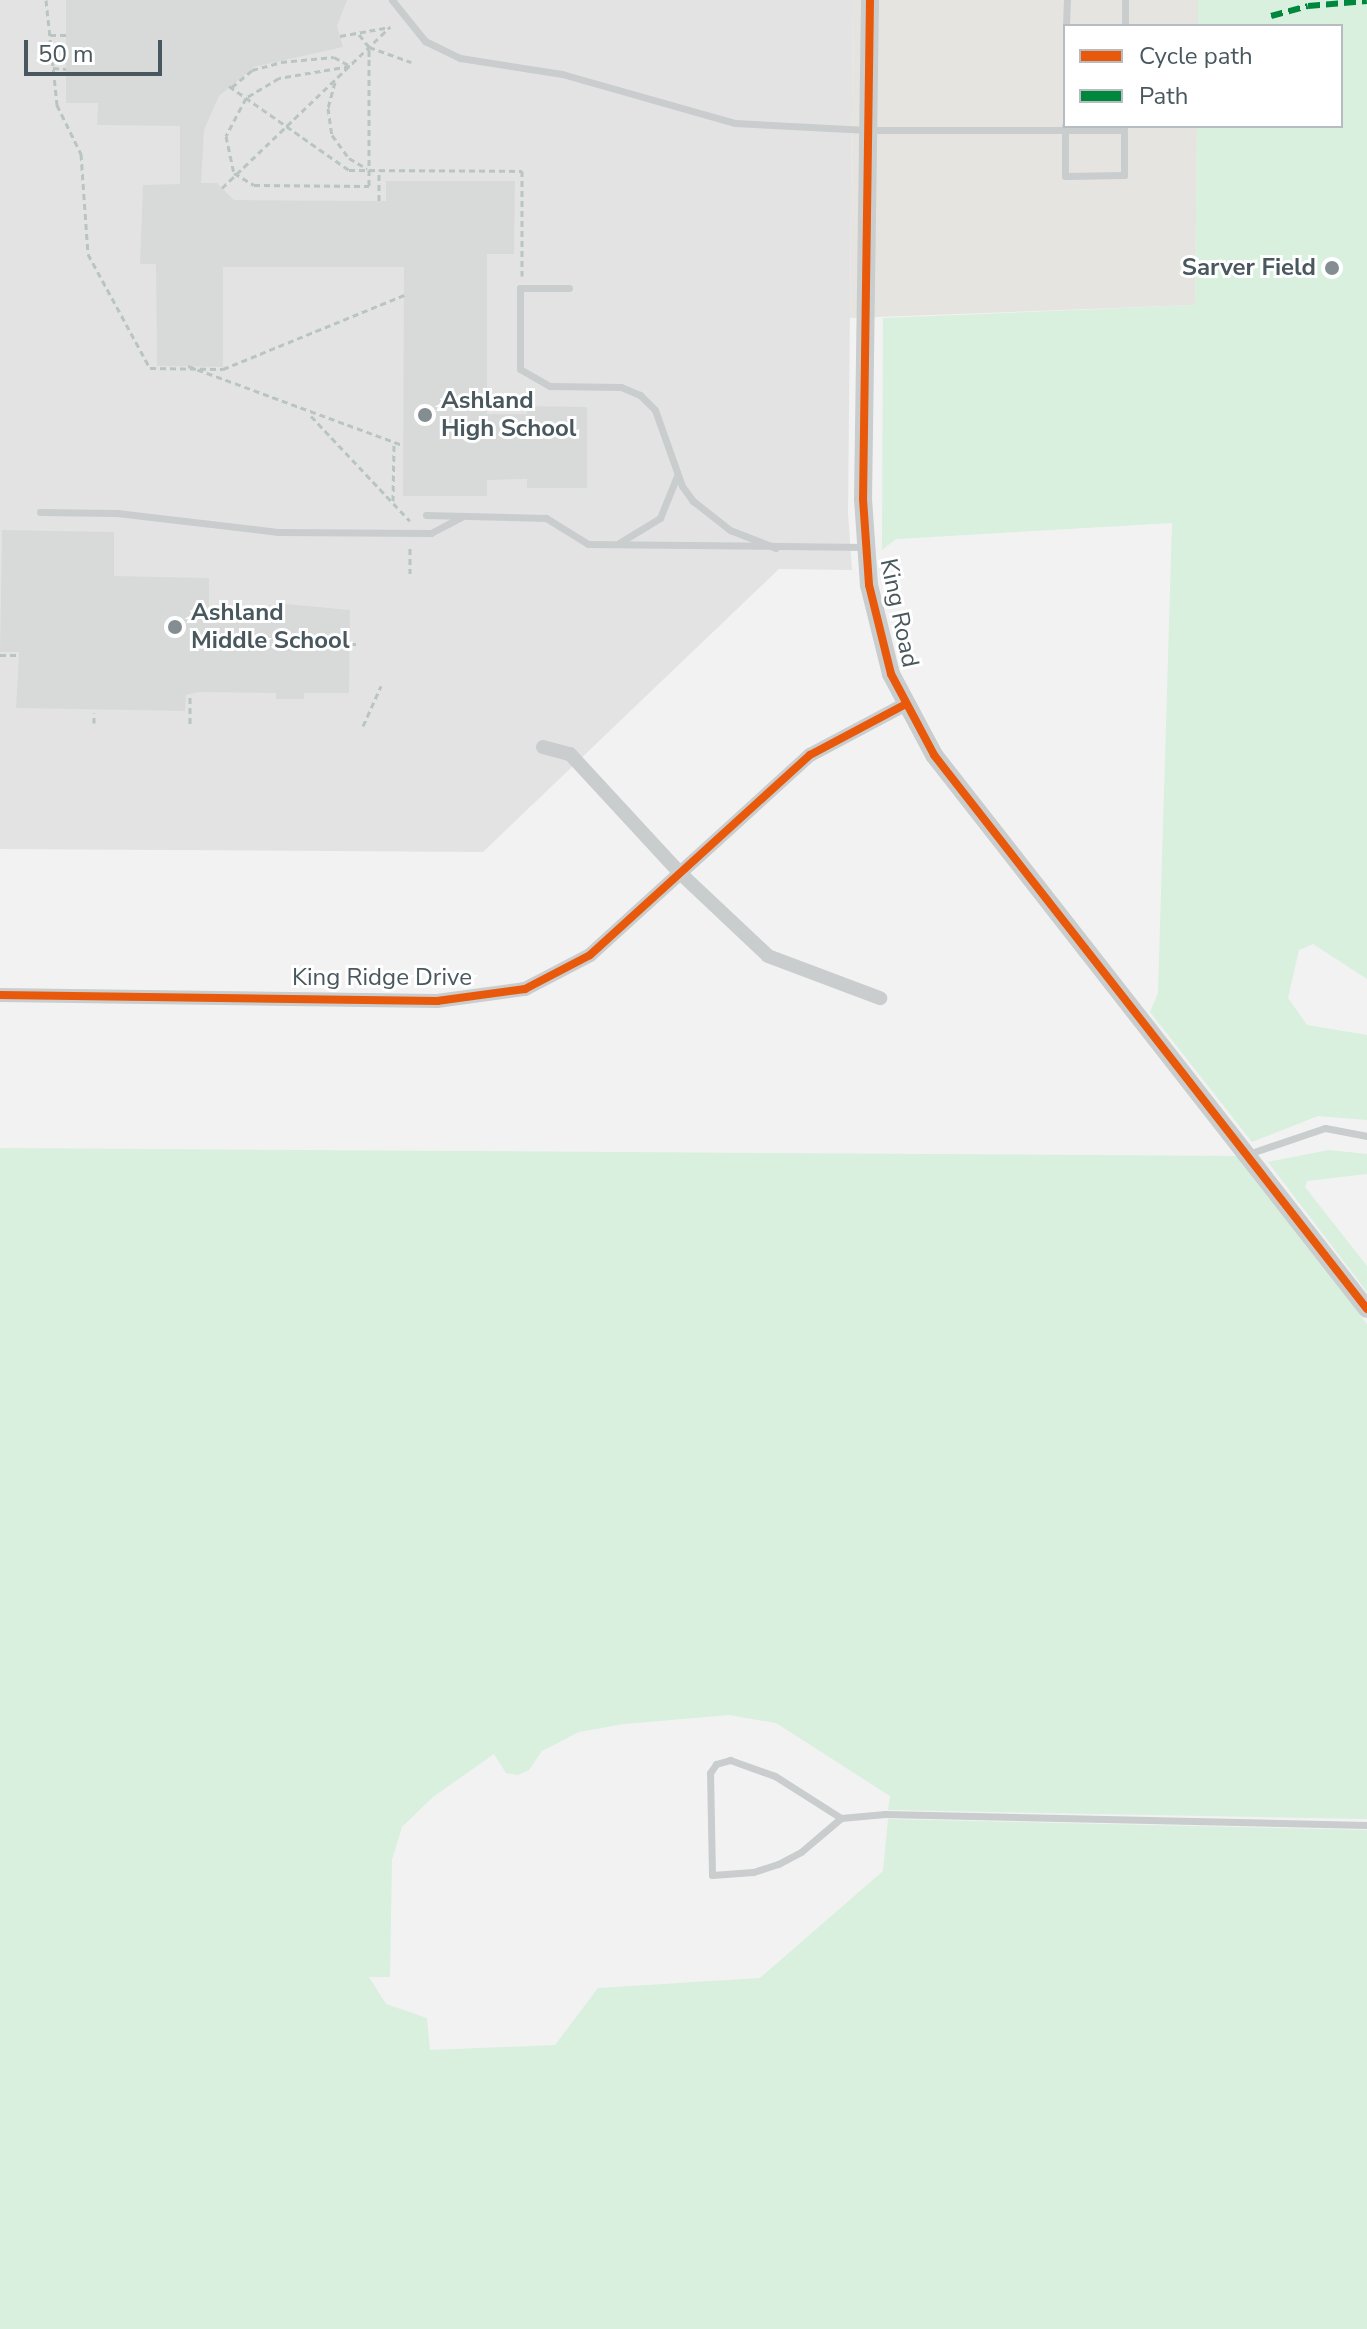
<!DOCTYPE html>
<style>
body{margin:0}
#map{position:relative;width:1367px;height:2329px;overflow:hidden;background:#f2f2f2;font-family:"Nunito Sans",sans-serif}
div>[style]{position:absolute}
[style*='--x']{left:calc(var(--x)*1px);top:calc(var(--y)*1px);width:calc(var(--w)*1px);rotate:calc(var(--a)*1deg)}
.commercial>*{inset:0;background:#e6e4e0}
.education>*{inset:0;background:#e4e3e4}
.green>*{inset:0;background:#d8f0dd}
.building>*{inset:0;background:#d8dada}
.path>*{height:3px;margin-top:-1.5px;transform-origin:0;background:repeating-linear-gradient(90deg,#b9c5bf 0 6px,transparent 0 10px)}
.service>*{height:7px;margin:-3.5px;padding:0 3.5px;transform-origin:3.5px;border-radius:3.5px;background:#c9cdce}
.minor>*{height:14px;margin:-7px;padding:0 7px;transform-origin:7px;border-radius:7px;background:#c9cdce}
.tertiary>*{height:18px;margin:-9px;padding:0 9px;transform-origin:9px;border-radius:9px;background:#c9cdce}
.quiet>*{height:6px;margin-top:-3px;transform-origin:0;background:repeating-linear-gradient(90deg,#00873e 0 12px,transparent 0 18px)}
.cycleway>*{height:8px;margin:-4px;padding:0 4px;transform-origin:4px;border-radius:4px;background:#e8590c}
.dots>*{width:22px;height:22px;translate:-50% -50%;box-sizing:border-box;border:4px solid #fff;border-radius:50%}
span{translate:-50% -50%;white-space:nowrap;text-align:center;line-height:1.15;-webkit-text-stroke:6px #fff;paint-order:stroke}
.poi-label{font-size:24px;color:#49585e;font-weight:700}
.right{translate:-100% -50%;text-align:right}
.left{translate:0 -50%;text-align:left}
.street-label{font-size:24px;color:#49585e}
.legend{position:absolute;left:1063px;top:24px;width:280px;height:104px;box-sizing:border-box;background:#fff;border:2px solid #b6bcbf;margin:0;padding:10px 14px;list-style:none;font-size:24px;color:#49585e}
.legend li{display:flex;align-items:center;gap:16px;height:40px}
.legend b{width:40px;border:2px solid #b6bcbf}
.scale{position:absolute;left:24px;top:40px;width:138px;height:36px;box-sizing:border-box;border:4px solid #49585e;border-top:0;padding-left:10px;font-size:24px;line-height:28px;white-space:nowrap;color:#49585e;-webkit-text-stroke:6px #fff;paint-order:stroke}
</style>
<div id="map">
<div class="commercial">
<div style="clip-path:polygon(853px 0,1198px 0,1198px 26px,1065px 26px,1065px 126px,1197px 126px,1195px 305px,850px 318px)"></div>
</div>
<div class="education">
<div style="clip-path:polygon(0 0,853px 0,848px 512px,852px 570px,779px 569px,483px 852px,0 849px)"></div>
</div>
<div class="green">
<div style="clip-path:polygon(1198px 0,1367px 0,1367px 979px,1313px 944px,1299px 950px,1288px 998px,1307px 1025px,1367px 1035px,1367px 1120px,1318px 1116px,1252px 1142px,1150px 1012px,1158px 993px,1172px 523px,896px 539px,882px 550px,883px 318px,1195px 305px,1197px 126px,1341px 126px,1341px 26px,1198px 26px)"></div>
<div style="clip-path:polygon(0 1148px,1240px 1156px,1367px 1324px,1367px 1819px,888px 1810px,890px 1796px,776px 1723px,729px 1715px,624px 1724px,579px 1732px,542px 1751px,529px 1770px,518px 1775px,506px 1773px,494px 1754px,433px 1797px,402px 1827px,392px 1860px,390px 1977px,369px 1977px,386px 2004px,427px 2018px,430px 2050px,555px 2045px,598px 1988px,760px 1978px,883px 1871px,888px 1819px,1367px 1830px,1367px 2329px,0 2329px)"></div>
<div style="clip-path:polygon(1329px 1150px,1367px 1154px,1367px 1174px,1307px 1181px,1305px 1187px,1367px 1266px,1367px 1292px,1268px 1162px)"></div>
</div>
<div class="building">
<div style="clip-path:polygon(66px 0,347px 0,337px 26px,343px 47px,254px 67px,219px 96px,204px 130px,201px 183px,217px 183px,234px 200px,386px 201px,386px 181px,515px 181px,514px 254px,487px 254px,487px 414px,527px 414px,527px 406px,587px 407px,587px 488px,527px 488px,527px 479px,487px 480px,487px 496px,403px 496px,404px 267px,223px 267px,223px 367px,157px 366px,156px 264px,140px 264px,143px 185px,180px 184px,180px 126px,97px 125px,98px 103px,66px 103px)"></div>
<div style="clip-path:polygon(2px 530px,114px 532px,114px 576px,209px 578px,209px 609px,276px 609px,276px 603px,350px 610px,349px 693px,304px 693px,304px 699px,276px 699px,276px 693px,199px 692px,186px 695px,185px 711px,16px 708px,19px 652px,0 652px)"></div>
</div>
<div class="path">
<div style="--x:46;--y:0;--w:106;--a:84"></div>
<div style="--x:57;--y:105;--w:55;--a:63.9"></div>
<div style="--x:81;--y:154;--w:100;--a:86"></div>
<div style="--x:88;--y:254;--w:130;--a:61.5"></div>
<div style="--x:150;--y:368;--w:73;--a:0.8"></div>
<div style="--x:223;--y:369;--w:196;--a:-22.2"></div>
<div style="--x:50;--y:35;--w:16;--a:0"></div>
<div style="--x:340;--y:36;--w:51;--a:-10.2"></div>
<div style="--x:369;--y:47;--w:45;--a:19.7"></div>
<div style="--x:350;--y:66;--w:72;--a:170.4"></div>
<div style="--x:279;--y:78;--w:39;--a:149"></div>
<div style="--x:246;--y:98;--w:43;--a:117.8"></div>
<div style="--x:226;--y:136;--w:38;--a:78"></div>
<div style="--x:234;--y:173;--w:23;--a:31"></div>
<div style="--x:254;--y:185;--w:115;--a:0.5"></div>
<div style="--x:369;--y:186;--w:139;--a:-90"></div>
<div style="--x:369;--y:47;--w:18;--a:-128"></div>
<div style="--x:53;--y:68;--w:13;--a:4"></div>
<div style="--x:335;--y:82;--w:27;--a:105"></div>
<div style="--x:328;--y:108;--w:27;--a:82"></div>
<div style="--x:332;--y:135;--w:29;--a:54"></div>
<div style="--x:349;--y:158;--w:21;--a:31"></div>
<div style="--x:229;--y:86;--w:146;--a:35"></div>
<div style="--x:349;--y:170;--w:173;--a:0.3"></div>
<div style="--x:522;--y:171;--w:105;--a:90"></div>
<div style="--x:232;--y:87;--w:26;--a:-40"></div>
<div style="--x:252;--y:70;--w:30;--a:-15"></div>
<div style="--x:281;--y:62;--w:53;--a:-5.4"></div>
<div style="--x:334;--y:57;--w:18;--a:29"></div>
<div style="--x:222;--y:188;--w:233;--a:-43.8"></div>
<div style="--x:379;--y:201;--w:31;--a:-90"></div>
<div style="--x:188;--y:366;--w:229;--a:20.2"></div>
<div style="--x:311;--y:416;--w:144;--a:46.7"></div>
<div style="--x:393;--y:501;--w:56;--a:-89"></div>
<div style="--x:410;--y:574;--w:27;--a:-90"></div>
<div style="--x:350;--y:644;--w:7;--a:0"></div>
<div style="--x:0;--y:655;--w:19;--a:0"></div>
<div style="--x:94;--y:723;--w:10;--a:-90"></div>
<div style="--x:190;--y:724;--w:28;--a:-90"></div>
<div style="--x:363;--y:726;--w:44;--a:-65.8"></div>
</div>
<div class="service">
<div style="--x:392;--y:0;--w:53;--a:51.2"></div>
<div style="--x:425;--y:41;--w:39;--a:26"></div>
<div style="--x:460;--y:58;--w:103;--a:8.9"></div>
<div style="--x:562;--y:74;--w:180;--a:15.8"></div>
<div style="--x:735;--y:123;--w:133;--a:3"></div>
<div style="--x:868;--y:130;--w:256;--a:0"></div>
<div style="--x:1066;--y:26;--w:26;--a:-88"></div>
<div style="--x:1125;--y:26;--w:26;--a:-90"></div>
<div style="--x:1065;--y:126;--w:50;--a:90"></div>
<div style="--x:1065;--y:176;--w:59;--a:-1"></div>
<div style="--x:1124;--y:175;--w:47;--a:-90"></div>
<div style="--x:569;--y:288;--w:49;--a:180"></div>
<div style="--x:520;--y:288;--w:81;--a:90"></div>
<div style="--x:520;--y:369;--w:34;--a:30"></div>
<div style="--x:550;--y:386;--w:71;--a:0.8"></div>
<div style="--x:621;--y:387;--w:21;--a:23"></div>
<div style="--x:640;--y:395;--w:21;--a:45"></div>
<div style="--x:655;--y:410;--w:81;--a:70.4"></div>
<div style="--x:682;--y:486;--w:19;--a:54"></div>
<div style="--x:693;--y:501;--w:47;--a:38.1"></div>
<div style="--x:730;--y:530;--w:49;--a:21.4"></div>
<div style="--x:40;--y:512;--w:77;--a:0.7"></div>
<div style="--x:117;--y:513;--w:162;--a:6.7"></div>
<div style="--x:278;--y:532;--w:153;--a:0.4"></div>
<div style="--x:431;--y:533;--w:34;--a:-28"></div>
<div style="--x:426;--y:515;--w:120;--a:1.4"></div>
<div style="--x:546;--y:518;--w:49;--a:31.8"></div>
<div style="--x:588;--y:544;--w:277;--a:0.6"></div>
<div style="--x:619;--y:543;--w:48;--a:-31.4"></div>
<div style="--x:660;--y:518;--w:45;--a:-68"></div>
<div style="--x:1251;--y:1153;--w:78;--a:-18.7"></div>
<div style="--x:1325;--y:1128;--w:43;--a:10.8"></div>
<div style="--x:841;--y:1818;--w:52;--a:139.6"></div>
<div style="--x:801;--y:1852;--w:26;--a:152"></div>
<div style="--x:778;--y:1864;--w:26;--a:162"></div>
<div style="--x:753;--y:1872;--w:41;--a:175.8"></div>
<div style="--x:712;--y:1875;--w:102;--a:-91.1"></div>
<div style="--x:710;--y:1773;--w:11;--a:-56"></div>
<div style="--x:716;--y:1764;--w:15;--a:-16"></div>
<div style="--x:730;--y:1760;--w:48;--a:19.6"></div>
<div style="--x:775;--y:1776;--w:78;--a:32.5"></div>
<div style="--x:841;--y:1818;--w:44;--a:-5.2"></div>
<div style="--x:885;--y:1814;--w:482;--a:1.3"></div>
</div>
<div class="minor">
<div style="--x:543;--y:747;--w:28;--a:15"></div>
<div style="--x:570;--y:754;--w:161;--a:47.3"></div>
<div style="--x:679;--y:872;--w:122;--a:43.3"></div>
<div style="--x:768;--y:956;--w:120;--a:20.6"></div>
<div style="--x:0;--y:995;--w:437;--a:0.8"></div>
<div style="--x:437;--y:1001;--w:89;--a:-7.8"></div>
<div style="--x:525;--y:989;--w:73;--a:-27.6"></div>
<div style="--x:590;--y:955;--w:297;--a:-42.3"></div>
<div style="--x:810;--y:755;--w:106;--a:-28"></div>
</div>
<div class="tertiary">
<div style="--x:870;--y:0;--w:499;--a:90.8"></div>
<div style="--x:863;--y:499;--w:86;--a:86"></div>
<div style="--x:869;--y:585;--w:92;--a:76.1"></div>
<div style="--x:891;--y:674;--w:92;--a:62"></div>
<div style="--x:934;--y:755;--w:703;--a:51.99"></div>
</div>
<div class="quiet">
<div style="--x:1271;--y:16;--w:38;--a:-15"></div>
<div style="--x:1308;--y:6;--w:59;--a:-4.8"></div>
</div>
<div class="cycleway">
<div style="--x:870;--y:0;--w:499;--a:90.8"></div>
<div style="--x:863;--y:499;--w:86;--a:86"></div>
<div style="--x:869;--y:585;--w:92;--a:76.1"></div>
<div style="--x:891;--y:674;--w:92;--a:62"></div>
<div style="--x:934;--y:755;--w:703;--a:51.99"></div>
<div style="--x:0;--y:995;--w:437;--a:0.8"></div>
<div style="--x:437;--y:1001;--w:89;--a:-7.8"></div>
<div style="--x:525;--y:989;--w:73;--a:-27.6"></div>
<div style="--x:590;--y:955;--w:297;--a:-42.3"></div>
<div style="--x:810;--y:755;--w:106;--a:-28"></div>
</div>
<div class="dots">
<div style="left:1332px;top:268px;background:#848e92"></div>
<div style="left:425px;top:415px;background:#848e92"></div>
<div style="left:175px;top:627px;background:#848e92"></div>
</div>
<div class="poi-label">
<span class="right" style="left:1316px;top:268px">Sarver Field</span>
<span class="left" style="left:441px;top:415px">Ashland<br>High School</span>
<span class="left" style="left:191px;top:627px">Ashland<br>Middle School</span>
</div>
<div class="street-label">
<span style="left:899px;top:613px;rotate:78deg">King Road</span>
<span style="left:382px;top:978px">King Ridge Drive</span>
</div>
<ul class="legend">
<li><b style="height:10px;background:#e8590c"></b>Cycle path</li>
<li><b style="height:10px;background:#00873e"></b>Path</li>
</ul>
<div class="scale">50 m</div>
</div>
